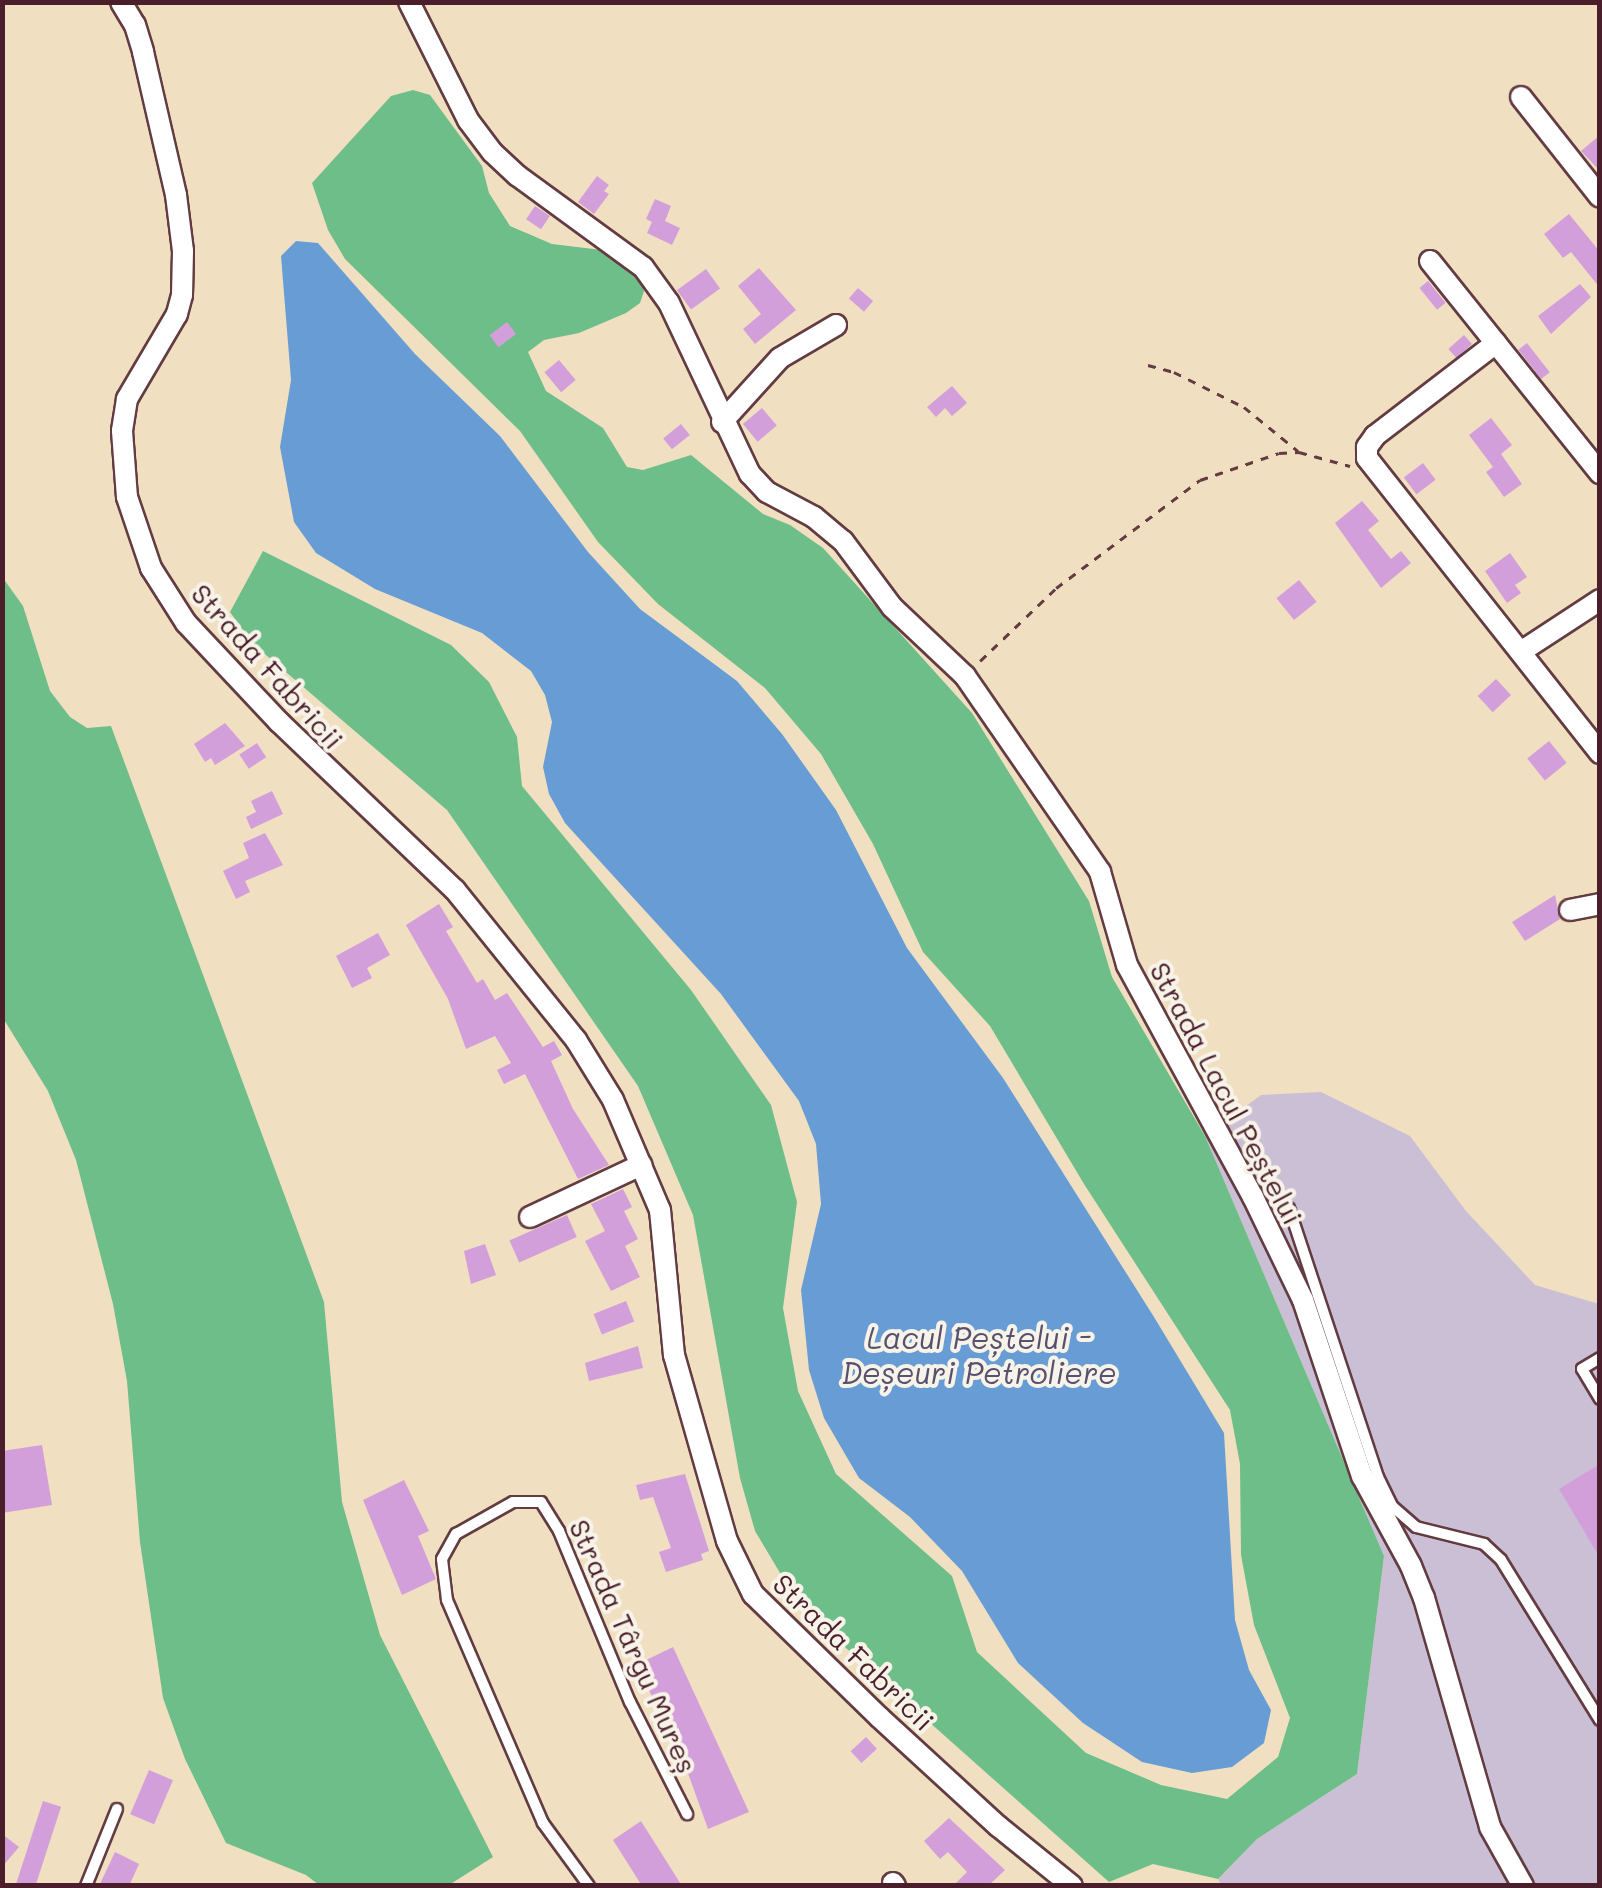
<!DOCTYPE html>
<meta charset="utf-8">
<style>
body{margin:0}
#map{position:relative;width:1602px;height:1888px;overflow:hidden;background:#f1dfc2;font-family:Mali,sans-serif}
div>[style]{position:absolute}
[style*='--x']{left:calc(var(--x)*1px);top:calc(var(--y)*1px);width:calc(var(--w)*1px);rotate:calc(var(--a)*1deg)}
.industrial>*{inset:0;background:#cbbfd5}
.forest>*{inset:0;background:#6ebe89}
.water>*{inset:0;background:#679dd4}
.building>*{inset:0;background:#d39fda;transform-origin:0 0}
.path>*{height:2.5px;margin-top:-1.25px;transform-origin:0;background:repeating-linear-gradient(90deg,#633c42 0 8px,transparent 0 16px)}
.roads{filter:drop-shadow(2px 0 #633c42) drop-shadow(-2px 0 #633c42) drop-shadow(0 2px #633c42) drop-shadow(0 -2px #633c42)}
.service>*{height:10px;margin:-5px;padding:0 5px;transform-origin:5px;border-radius:5px;background:#fff}
.minor>*{height:20px;margin:-10px;padding:0 10px;transform-origin:10px;border-radius:10px;background:#fff}
span{translate:-50% -50%;white-space:nowrap;text-align:center;line-height:1.15;-webkit-text-stroke:8px #f7f3e8;paint-order:stroke}
.street-label{font-size:28px;color:#4a1f2b}
.water-label{font-size:30px;color:#56516f;font-style:italic}
.frame{position:absolute;inset:0;border:5px solid #4a1f2b;pointer-events:none}
</style>
<div id="map">
<div class="industrial">
<div style="clip-path:polygon(1321px 1092px,1410px 1136px,1466px 1211px,1535px 1285px,1599px 1304px,1599px 1885px,1222px 1886px,1218px 1879px,1257px 1839px,1357px 1774px,1384px 1556px,1205px 1136px,1261px 1095px)"></div>
</div>
<div class="forest">
<div style="clip-path:polygon(413px 90px,430px 95px,482px 166px,489px 193px,510px 226px,552px 244px,610px 251px,639px 272px,644px 291px,640px 303px,626px 313px,579px 333px,544px 340px,528px 352px,546px 391px,603px 428px,627px 467px,643px 470px,691px 455px,763px 514px,790px 525px,823px 548px,972px 713px,1089px 901px,1112px 977px,1205px 1136px,1384px 1556px,1357px 1774px,1257px 1839px,1218px 1879px,1153px 1864px,1109px 1882px,801px 1608px,755px 1531px,740px 1478px,693px 1215px,638px 1086px,447px 810px,253px 644px,230px 612px,263px 551px,451px 645px,489px 682px,517px 737px,522px 786px,691px 990px,771px 1105px,797px 1202px,783px 1308px,798px 1391px,836px 1474px,952px 1576px,977px 1652px,1086px 1753px,1161px 1785px,1227px 1799px,1278px 1757px,1290px 1718px,1254px 1625px,1241px 1555px,1240px 1464px,1230px 1410px,1084px 1184px,990px 1026px,923px 952px,873px 844px,821px 754px,765px 688px,658px 604px,598px 542px,520px 431px,345px 259px,328px 230px,312px 183px,391px 96px)"></div>
<div style="clip-path:polygon(3px 578px,23px 606px,50px 691px,70px 717px,87px 728px,111px 726px,324px 1302px,342px 1502px,380px 1635px,493px 1857px,449px 1885px,319px 1885px,306px 1875px,226px 1843px,185px 1759px,163px 1698px,140px 1542px,127px 1381px,113px 1304px,76px 1160px,48px 1091px,3px 1018px)"></div>
</div>
<div class="water">
<div style="clip-path:polygon(296px 241px,318px 243px,415px 354px,500px 436px,588px 552px,640px 609px,737px 681px,782px 734px,836px 810px,907px 948px,1003px 1078px,1154px 1317px,1224px 1433px,1235px 1620px,1249px 1670px,1271px 1710px,1264px 1743px,1232px 1767px,1192px 1773px,1142px 1762px,1083px 1723px,1018px 1663px,962px 1571px,910px 1517px,859px 1478px,824px 1418px,809px 1370px,801px 1290px,821px 1204px,816px 1144px,799px 1101px,721px 994px,565px 823px,549px 794px,543px 767px,552px 722px,545px 695px,531px 671px,482px 633px,375px 589px,316px 553px,294px 522px,280px 447px,291px 380px,281px 256px)"></div>
</div>
<div class="building">
<div style="clip-path:polygon(1600px 135px,1600px 171px,1581px 151px)"></div>
<div style="clip-path:polygon(597px 176px,609px 185px,604px 191px,609px 194px,594px 214px,578px 202px)"></div>
<div style="clip-path:polygon(655px 199px,671px 206px,665px 221px,680px 228px,672px 245px,647px 233px,652px 222px,646px 219px)"></div>
<div style="left:535px;top:206px;width:18px;height:16px;rotate:34deg"></div>
<div style="clip-path:polygon(1569px 214px,1600px 252px,1600px 288px,1571px 252px,1563px 258px,1544px 234px)"></div>
<div style="clip-path:polygon(759px 268px,796px 310px,755px 344px,743px 329px,761px 314px,738px 286px)"></div>
<div style="left:706px;top:269px;width:24px;height:36px;rotate:54deg"></div>
<div style="left:1428px;top:281px;width:28px;height:11px;rotate:51deg"></div>
<div style="clip-path:polygon(1580px 284px,1591px 297px,1551px 334px,1538px 316px)"></div>
<div style="left:858px;top:288px;width:20px;height:14px;rotate:41deg"></div>
<div style="left:507px;top:322px;width:15px;height:22px;rotate:53deg"></div>
<div style="left:1464px;top:335px;width:12px;height:21px;rotate:48deg"></div>
<div style="left:1527px;top:343px;width:37px;height:11px;rotate:52deg"></div>
<div style="left:559px;top:360px;width:26px;height:19px;rotate:50deg"></div>
<div style="clip-path:polygon(952px 386px,967px 403px,952px 416px,945px 408px,936px 417px,927px 407px)"></div>
<div style="left:762px;top:408px;width:23px;height:25px;rotate:50deg"></div>
<div style="clip-path:polygon(1491px 418px,1512px 445px,1501px 454px,1522px 484px,1504px 497px,1486px 472px,1493px 467px,1469px 435px)"></div>
<div style="left:681px;top:424px;width:14px;height:23px;rotate:51deg"></div>
<div style="left:1423px;top:463px;width:21px;height:24px;rotate:53deg"></div>
<div style="clip-path:polygon(1362px 501px,1379px 521px,1368px 530px,1391px 559px,1401px 551px,1411px 563px,1381px 588px,1335px 523px)"></div>
<div style="clip-path:polygon(1510px 553px,1527px 577px,1515px 585px,1521px 593px,1507px 603px,1485px 571px)"></div>
<div style="left:1299px;top:580px;width:28px;height:29px;rotate:51deg"></div>
<div style="left:1496px;top:679px;width:22px;height:25px;rotate:47deg"></div>
<div style="clip-path:polygon(225px 723px,245px 746px,215px 765px,211px 758px,205px 762px,194px 744px)"></div>
<div style="left:1549px;top:741px;width:28px;height:28px;rotate:51deg"></div>
<div style="left:257px;top:743px;width:17px;height:21px;rotate:57deg"></div>
<div style="clip-path:polygon(272px 791px,283px 814px,251px 829px,246px 817px,256px 812px,251px 801px)"></div>
<div style="clip-path:polygon(265px 833px,283px 865px,245px 881px,250px 892px,236px 899px,223px 871px,249px 858px,243px 843px)"></div>
<div style="clip-path:polygon(1555px 895px,1560px 919px,1525px 941px,1512px 922px)"></div>
<div style="clip-path:polygon(439px 904px,453px 927px,446px 931px,477px 983px,483px 979px,495px 1000px,507px 993px,543px 1047px,554px 1041px,562px 1055px,551px 1061px,573px 1109px,609px 1165px,578px 1179px,525px 1074px,504px 1084px,497px 1070px,511px 1063px,495px 1036px,466px 1049px,448px 999px,406px 925px)"></div>
<div style="clip-path:polygon(378px 933px,390px 955px,367px 968px,372px 978px,352px 988px,336px 956px)"></div>
<div style="clip-path:polygon(623px 1189px,632px 1207px,624px 1211px,638px 1239px,625px 1246px,640px 1277px,611px 1291px,585px 1241px,605px 1231px,591px 1204px)"></div>
<div style="left:567px;top:1215px;width:24px;height:63px;rotate:66deg"></div>
<div style="clip-path:polygon(485px 1244px,496px 1275px,471px 1284px,464px 1251px)"></div>
<div style="left:626px;top:1301px;width:22px;height:35px;rotate:68deg"></div>
<div style="clip-path:polygon(638px 1346px,643px 1368px,589px 1381px,585px 1363px)"></div>
<div style="clip-path:polygon(42px 1445px,52px 1505px,2px 1513px,2px 1451px)"></div>
<div style="clip-path:polygon(1600px 1464px,1600px 1558px,1559px 1489px)"></div>
<div style="clip-path:polygon(685px 1474px,709px 1551px,701px 1554px,703px 1560px,666px 1572px,659px 1552px,671px 1548px,653px 1497px,640px 1500px,636px 1485px)"></div>
<div style="clip-path:polygon(404px 1480px,429px 1531px,418px 1536px,436px 1579px,402px 1595px,363px 1500px)"></div>
<div style="clip-path:polygon(673px 1647px,749px 1812px,708px 1829px,667px 1715px,661px 1718px,638px 1664px)"></div>
<div style="left:866px;top:1737px;width:16px;height:21px;rotate:47deg"></div>
<div style="left:149px;top:1770px;width:26px;height:48px;rotate:23deg"></div>
<div style="left:43px;top:1801px;width:19px;height:90px;rotate:18deg"></div>
<div style="clip-path:polygon(949px 1818px,1005px 1870px,988px 1886px,953px 1886px,967px 1872px,948px 1852px,940px 1859px,924px 1841px)"></div>
<div style="clip-path:polygon(641px 1821px,682px 1886px,642px 1886px,613px 1840px)"></div>
<div style="clip-path:polygon(2px 1834px,19px 1847px,2px 1867px)"></div>
<div style="clip-path:polygon(115px 1852px,139px 1864px,129px 1886px,99px 1886px)"></div>
</div>
<div class="path">
<div style="--x:1148;--y:365;--w:27;--a:15"></div>
<div style="--x:1174;--y:372;--w:78;--a:26.6"></div>
<div style="--x:1244;--y:407;--w:70;--a:39.2"></div>
<div style="--x:980;--y:661;--w:105;--a:-43.8"></div>
<div style="--x:1056;--y:588;--w:180;--a:-36.9"></div>
<div style="--x:1200;--y:480;--w:83;--a:-18.9"></div>
<div style="--x:1279;--y:453;--w:20;--a:-3"></div>
<div style="--x:1299;--y:452;--w:53;--a:15.4"></div>
</div>
<div class="roads">
<div class="service">
<div style="--x:1289;--y:1208;--w:283;--a:71.7"></div>
<div style="--x:1378;--y:1477;--w:32;--a:64"></div>
<div style="--x:1392;--y:1506;--w:32;--a:41"></div>
<div style="--x:1416;--y:1527;--w:70;--a:14"></div>
<div style="--x:1484;--y:1544;--w:23;--a:43"></div>
<div style="--x:1501;--y:1560;--w:188;--a:58.3"></div>
<div style="--x:1600;--y:1358;--w:21;--a:149"></div>
<div style="--x:1582;--y:1369;--w:35;--a:59"></div>
<div style="--x:86;--y:1886;--w:83;--a:-68.1"></div>
<div style="--x:589;--y:1886;--w:78;--a:-126.1"></div>
<div style="--x:543;--y:1823;--w:243;--a:-113.3"></div>
<div style="--x:447;--y:1600;--w:41;--a:-97"></div>
<div style="--x:442;--y:1559;--w:29;--a:-61"></div>
<div style="--x:456;--y:1534;--w:65;--a:-29.3"></div>
<div style="--x:513;--y:1502;--w:28;--a:0"></div>
<div style="--x:541;--y:1502;--w:34;--a:58"></div>
<div style="--x:559;--y:1531;--w:185;--a:67.5"></div>
<div style="--x:630;--y:1702;--w:126;--a:63"></div>
</div>
<div class="minor">
<div style="--x:121;--y:2;--w:27;--a:59"></div>
<div style="--x:135;--y:25;--w:28;--a:73"></div>
<div style="--x:143;--y:52;--w:147;--a:77"></div>
<div style="--x:176;--y:195;--w:56;--a:82.9"></div>
<div style="--x:183;--y:251;--w:44;--a:91.3"></div>
<div style="--x:182;--y:295;--w:20;--a:105"></div>
<div style="--x:177;--y:314;--w:99;--a:120.5"></div>
<div style="--x:127;--y:399;--w:32;--a:99"></div>
<div style="--x:122;--y:431;--w:66;--a:85.7"></div>
<div style="--x:127;--y:497;--w:75;--a:71.3"></div>
<div style="--x:151;--y:568;--w:65;--a:57.5"></div>
<div style="--x:186;--y:623;--w:136;--a:46.8"></div>
<div style="--x:279;--y:722;--w:243;--a:43.7"></div>
<div style="--x:455;--y:890;--w:193;--a:51.1"></div>
<div style="--x:576;--y:1040;--w:70;--a:58.3"></div>
<div style="--x:613;--y:1100;--w:120;--a:66.9"></div>
<div style="--x:660;--y:1210;--w:146;--a:84.5"></div>
<div style="--x:674;--y:1355;--w:193;--a:74.1"></div>
<div style="--x:727;--y:1541;--w:59;--a:63.9"></div>
<div style="--x:753;--y:1594;--w:177;--a:44.3"></div>
<div style="--x:880;--y:1718;--w:160;--a:42.5"></div>
<div style="--x:998;--y:1826;--w:95;--a:39"></div>
<div style="--x:409;--y:2;--w:132;--a:63.4"></div>
<div style="--x:468;--y:120;--w:40;--a:53"></div>
<div style="--x:492;--y:152;--w:35;--a:43"></div>
<div style="--x:518;--y:176;--w:155;--a:36.1"></div>
<div style="--x:643;--y:267;--w:44;--a:54.2"></div>
<div style="--x:669;--y:303;--w:189;--a:64.7"></div>
<div style="--x:750;--y:474;--w:25;--a:47"></div>
<div style="--x:767;--y:492;--w:53;--a:28"></div>
<div style="--x:814;--y:517;--w:38;--a:40"></div>
<div style="--x:843;--y:541;--w:82;--a:53.4"></div>
<div style="--x:892;--y:607;--w:100;--a:43.4"></div>
<div style="--x:965;--y:676;--w:238;--a:55.4"></div>
<div style="--x:1100;--y:872;--w:97;--a:73.8"></div>
<div style="--x:1127;--y:965;--w:264;--a:61.5"></div>
<div style="--x:1253;--y:1197;--w:114;--a:64.1"></div>
<div style="--x:1303;--y:1300;--w:186;--a:71.5"></div>
<div style="--x:1362;--y:1476;--w:102;--a:61.4"></div>
<div style="--x:1411;--y:1566;--w:35;--a:68"></div>
<div style="--x:1424;--y:1598;--w:238;--a:73.9"></div>
<div style="--x:1490;--y:1827;--w:68;--a:60.8"></div>
<div style="--x:1521;--y:97;--w:127;--a:51.7"></div>
<div style="--x:1430;--y:261;--w:272;--a:51.3"></div>
<div style="--x:1496;--y:343;--w:153;--a:142.5"></div>
<div style="--x:1375;--y:436;--w:14;--a:126"></div>
<div style="--x:1367;--y:447;--w:11;--a:90"></div>
<div style="--x:1367;--y:458;--w:376;--a:51.7"></div>
<div style="--x:722;--y:422;--w:86;--a:-47.8"></div>
<div style="--x:780;--y:358;--w:65;--a:-30.5"></div>
<div style="--x:1522;--y:651;--w:93;--a:-33.2"></div>
<div style="--x:1570;--y:910;--w:31;--a:-11"></div>
<div style="--x:530;--y:1217;--w:123;--a:-25.1"></div>
<div style="--x:893;--y:1883;--w:4;--a:56"></div>
</div>
</div>
<div class="street-label">
<span style="left:268px;top:666px;rotate:48deg">Strada Fabricii</span>
<span style="left:1227px;top:1093px;rotate:62deg">Strada Lacul Peștelui</span>
<span style="left:634px;top:1646px;rotate:66deg">Strada Târgu Mureș</span>
<span style="left:854px;top:1652px;rotate:44deg">Strada Fabricii</span>
</div>
<div class="water-label">
<span style="left:979px;top:1354px">Lacul Peștelui -<br>Deșeuri Petroliere</span>
</div>
<div class="frame"></div>
</div>
